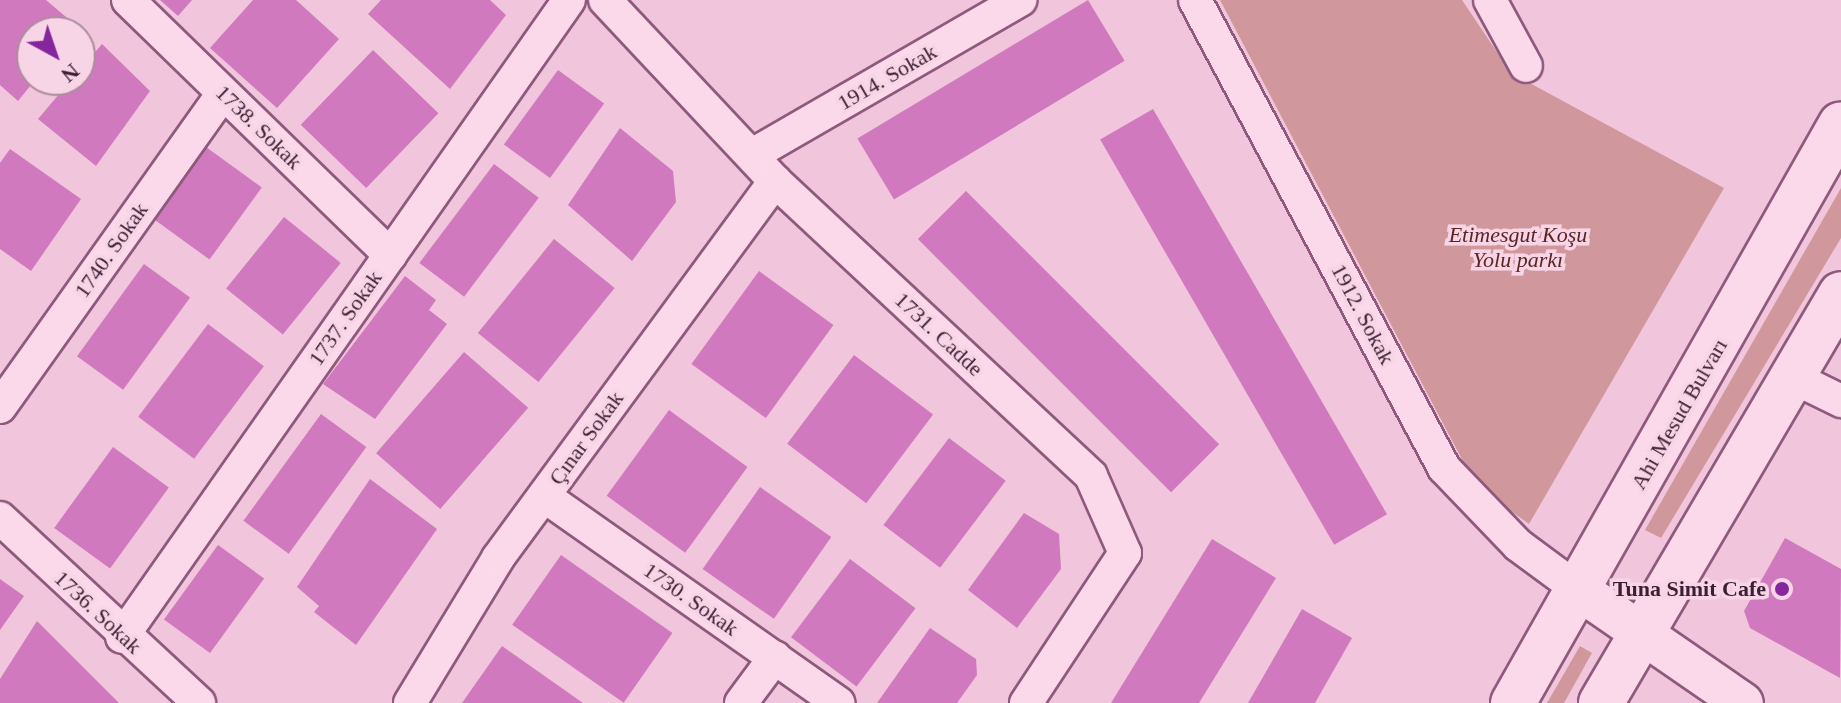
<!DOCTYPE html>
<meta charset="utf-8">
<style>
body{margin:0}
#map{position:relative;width:1841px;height:703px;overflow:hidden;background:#f1c5db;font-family:"Times New Roman",serif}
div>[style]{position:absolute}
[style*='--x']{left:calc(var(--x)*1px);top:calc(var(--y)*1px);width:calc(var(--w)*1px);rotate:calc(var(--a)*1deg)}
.green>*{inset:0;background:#d0989d}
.building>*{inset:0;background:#d179bf;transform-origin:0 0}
.roads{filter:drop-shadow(2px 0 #8d5a7d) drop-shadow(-2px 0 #8d5a7d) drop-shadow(0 2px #8d5a7d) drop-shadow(0 -2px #8d5a7d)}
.minor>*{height:32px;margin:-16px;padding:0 16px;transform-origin:16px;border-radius:16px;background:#fbd9ea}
.tertiary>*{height:40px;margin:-20px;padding:0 20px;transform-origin:20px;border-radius:20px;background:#fbd9ea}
.secondary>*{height:44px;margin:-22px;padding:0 22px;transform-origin:22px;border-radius:22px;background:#fbd9ea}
.dots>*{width:22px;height:22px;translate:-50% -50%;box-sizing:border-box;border:4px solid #f8d5e6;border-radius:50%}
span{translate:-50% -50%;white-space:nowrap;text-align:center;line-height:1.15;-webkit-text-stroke:7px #f8d5e6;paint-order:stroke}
.street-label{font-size:22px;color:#3c1f34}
.park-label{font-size:22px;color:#5a2624;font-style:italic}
.poi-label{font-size:22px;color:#3c1f34;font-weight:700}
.right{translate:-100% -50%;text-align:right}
.north{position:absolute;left:16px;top:16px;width:80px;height:80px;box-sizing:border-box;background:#f8d5e6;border:2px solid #ad8c9f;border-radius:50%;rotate:140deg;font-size:22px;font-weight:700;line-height:32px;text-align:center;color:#3c1f34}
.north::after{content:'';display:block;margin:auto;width:28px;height:36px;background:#85269f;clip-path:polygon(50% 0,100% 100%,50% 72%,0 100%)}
</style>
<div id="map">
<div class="green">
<div style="clip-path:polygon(1220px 0,1462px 0,1511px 73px,1724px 188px,1529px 524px,1476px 486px)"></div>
<div style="clip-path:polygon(1841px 188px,1841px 238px,1661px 538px,1645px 530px)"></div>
<div style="clip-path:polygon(1580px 646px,1592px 653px,1564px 703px,1547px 703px)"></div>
</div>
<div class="building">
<div style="clip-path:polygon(0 0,46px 0,79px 28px,32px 32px,35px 80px,18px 101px,0 85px)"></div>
<div style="clip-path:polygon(160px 0,192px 0,178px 16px)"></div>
<div style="clip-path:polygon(253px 0,296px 0,339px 39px,277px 108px,210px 48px)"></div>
<div style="clip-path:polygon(381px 0,490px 0,506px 15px,450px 89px,368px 14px)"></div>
<div style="left:1088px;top:0;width:71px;height:269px;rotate:59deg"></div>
<div style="clip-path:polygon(102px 44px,150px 91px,96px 166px,38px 119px,71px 80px,80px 80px,80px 70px)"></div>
<div style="left:373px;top:50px;width:91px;height:104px;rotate:44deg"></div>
<div style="left:558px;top:70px;width:57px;height:92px;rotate:36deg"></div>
<div style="left:1153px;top:109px;width:468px;height:61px;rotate:60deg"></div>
<div style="clip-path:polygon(620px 128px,673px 171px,676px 202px,632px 261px,568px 205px)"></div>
<div style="left:206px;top:147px;width:69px;height:89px;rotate:36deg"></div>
<div style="clip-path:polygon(10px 149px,81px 199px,31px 271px,0 249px,0 163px)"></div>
<div style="left:494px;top:164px;width:56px;height:124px;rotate:37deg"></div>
<div style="left:966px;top:191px;width:358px;height:68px;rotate:45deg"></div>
<div style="left:284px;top:217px;width:73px;height:92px;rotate:39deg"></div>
<div style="left:554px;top:239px;width:78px;height:121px;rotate:39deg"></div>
<div style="left:144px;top:264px;width:57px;height:114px;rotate:36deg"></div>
<div style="left:759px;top:271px;width:92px;height:115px;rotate:36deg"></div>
<div style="clip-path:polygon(405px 276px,436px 300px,429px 310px,447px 324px,375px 419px,323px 384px)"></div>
<div style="left:208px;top:324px;width:70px;height:116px;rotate:37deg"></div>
<div style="left:464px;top:352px;width:85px;height:134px;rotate:41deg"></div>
<div style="left:854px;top:355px;width:99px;height:111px;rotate:37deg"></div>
<div style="left:669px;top:410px;width:97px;height:106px;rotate:36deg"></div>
<div style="left:321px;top:414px;width:56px;height:132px;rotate:36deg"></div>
<div style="left:949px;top:438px;width:71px;height:109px;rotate:37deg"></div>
<div style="left:113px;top:447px;width:69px;height:100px;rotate:36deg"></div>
<div style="clip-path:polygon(370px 479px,437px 529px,356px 645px,314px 612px,319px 606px,297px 587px)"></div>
<div style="left:760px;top:487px;width:87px;height:100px;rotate:35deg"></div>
<div style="clip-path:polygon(1024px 513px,1059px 534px,1061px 569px,1017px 628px,968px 590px)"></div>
<div style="clip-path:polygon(1785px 538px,1841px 569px,1840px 678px,1750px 628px,1744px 611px)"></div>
<div style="clip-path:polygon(1212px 539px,1276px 578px,1199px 703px,1111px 703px)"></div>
<div style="left:218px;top:545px;width:57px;height:92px;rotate:36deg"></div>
<div style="left:561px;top:555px;width:136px;height:85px;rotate:35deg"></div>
<div style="left:850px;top:559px;width:82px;height:98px;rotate:37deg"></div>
<div style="clip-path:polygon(0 579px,24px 596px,0 630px)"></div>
<div style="clip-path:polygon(1302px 609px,1352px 638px,1315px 703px,1248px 703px)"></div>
<div style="clip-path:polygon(37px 621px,119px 703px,0 703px,0 679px)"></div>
<div style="clip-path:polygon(930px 628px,976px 659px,977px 675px,957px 703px,877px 703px)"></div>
<div style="clip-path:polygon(502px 646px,583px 703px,462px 703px)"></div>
</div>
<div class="roads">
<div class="minor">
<div style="--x:128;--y:0;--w:366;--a:44.2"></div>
<div style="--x:605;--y:0;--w:248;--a:46.8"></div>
<div style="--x:775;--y:181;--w:432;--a:43"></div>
<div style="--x:1091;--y:476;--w:84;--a:66.2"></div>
<div style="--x:1125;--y:553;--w:180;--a:123.4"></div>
<div style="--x:1195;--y:0;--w:530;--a:61.98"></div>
<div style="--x:1444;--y:468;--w:107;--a:46.1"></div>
<div style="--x:1518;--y:545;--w:76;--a:36.4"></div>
<div style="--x:1490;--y:0;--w:75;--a:61.4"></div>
<div style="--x:752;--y:155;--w:310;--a:-30"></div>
<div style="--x:1792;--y:377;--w:55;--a:26.1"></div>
<div style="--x:0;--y:407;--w:385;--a:-54.6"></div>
<div style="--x:544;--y:496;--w:360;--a:35.1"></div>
<div style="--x:0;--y:518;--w:272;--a:42.9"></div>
<div style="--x:122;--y:637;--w:778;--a:-54.94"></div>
<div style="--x:410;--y:703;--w:170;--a:-58.7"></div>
<div style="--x:498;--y:558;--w:468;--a:-53.7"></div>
<div style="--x:741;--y:703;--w:57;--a:-53.5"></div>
</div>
<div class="tertiary">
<div style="--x:1579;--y:590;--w:199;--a:34.6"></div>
</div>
<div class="secondary">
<div style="--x:1513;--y:703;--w:665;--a:-60.47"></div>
<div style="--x:1601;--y:703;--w:474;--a:-59.6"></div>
</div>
</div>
<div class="dots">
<div style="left:1782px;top:589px;background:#85269f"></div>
</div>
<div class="street-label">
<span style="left:887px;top:77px;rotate:-30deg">1914. Sokak</span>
<span style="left:259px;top:127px;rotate:44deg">1738. Sokak</span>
<span style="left:111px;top:250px;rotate:-55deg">1740. Sokak</span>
<span style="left:1363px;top:314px;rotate:62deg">1912. Sokak</span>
<span style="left:345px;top:318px;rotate:-55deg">1737. Sokak</span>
<span style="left:939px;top:334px;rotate:43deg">1731. Cadde</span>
<span style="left:1679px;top:414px;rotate:-60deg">Ahi Mesud Bulvarı</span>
<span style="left:586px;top:438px;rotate:-54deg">Çınar Sokak</span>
<span style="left:691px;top:599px;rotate:35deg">1730. Sokak</span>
<span style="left:98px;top:612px;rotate:43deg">1736. Sokak</span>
</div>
<div class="park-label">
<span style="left:1518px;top:247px">Etimesgut Koşu<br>Yolu parkı</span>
</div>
<div class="poi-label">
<span class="right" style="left:1766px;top:589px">Tuna Simit Cafe</span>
</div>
<div class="north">N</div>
</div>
